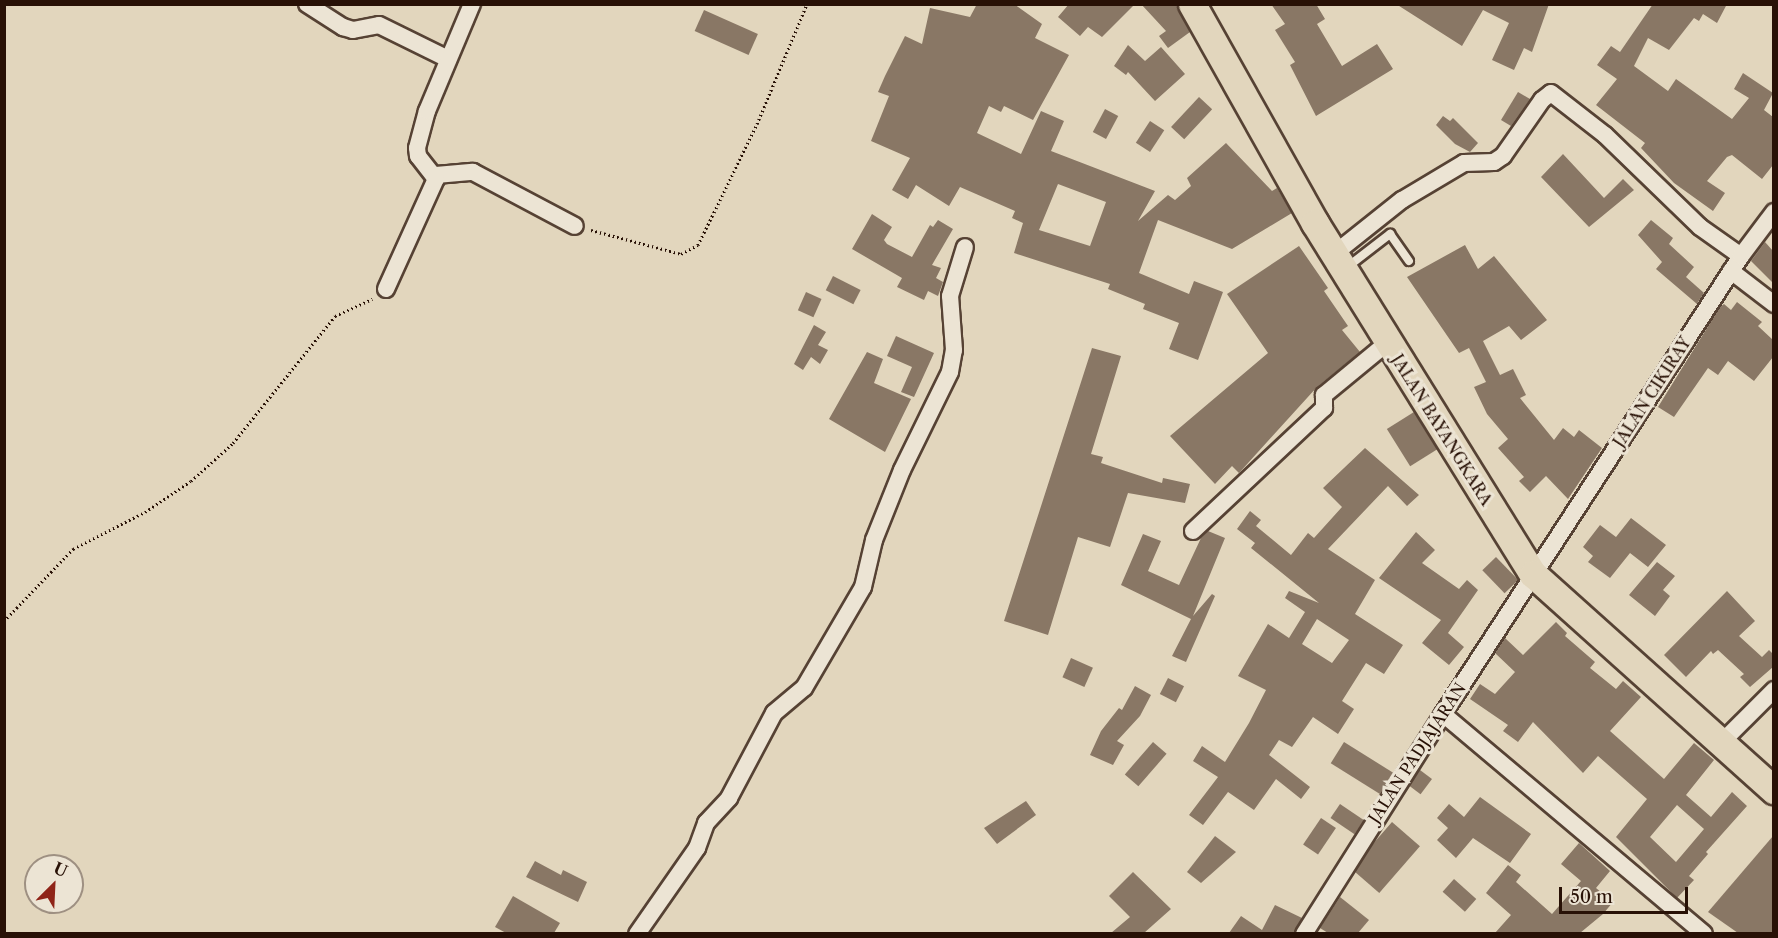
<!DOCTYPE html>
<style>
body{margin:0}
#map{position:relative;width:1778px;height:938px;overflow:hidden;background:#e2d6bd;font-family:"Libre Caslon Text",serif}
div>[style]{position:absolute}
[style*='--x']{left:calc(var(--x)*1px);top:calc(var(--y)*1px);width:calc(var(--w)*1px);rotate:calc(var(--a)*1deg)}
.building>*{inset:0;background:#897765;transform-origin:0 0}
.path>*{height:3px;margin-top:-1.5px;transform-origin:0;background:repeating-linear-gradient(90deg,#281106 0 1.5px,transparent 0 4.5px)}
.roads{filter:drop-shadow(2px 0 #564234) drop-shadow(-2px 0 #564234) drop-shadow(0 2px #564234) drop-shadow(0 -2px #564234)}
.service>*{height:8px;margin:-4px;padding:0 4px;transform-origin:4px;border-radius:4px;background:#ece4d4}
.minor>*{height:16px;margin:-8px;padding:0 8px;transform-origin:8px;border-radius:8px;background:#ece4d4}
.trunk>*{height:27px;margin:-13.5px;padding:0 13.5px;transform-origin:13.5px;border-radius:13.5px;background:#e2d6bd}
span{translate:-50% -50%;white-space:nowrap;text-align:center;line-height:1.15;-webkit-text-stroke:6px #ece4d4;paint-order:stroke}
.street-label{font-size:16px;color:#281106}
.frame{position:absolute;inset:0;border:6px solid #281106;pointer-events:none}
.north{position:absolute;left:24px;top:854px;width:60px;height:60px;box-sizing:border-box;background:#ece4d4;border:2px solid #9e9082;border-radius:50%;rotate:24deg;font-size:16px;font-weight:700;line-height:24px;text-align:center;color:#281106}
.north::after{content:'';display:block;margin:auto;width:21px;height:27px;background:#8f2418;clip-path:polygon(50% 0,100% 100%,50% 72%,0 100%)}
.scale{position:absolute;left:1559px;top:887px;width:129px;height:27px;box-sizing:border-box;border:3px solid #281106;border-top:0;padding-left:8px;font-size:18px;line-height:21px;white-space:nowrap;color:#281106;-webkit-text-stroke:4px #ece4d4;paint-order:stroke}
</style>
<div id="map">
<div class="building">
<div style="clip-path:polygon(evenodd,977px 4px,1014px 4px,1042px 24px,1035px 38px,1069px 55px,1033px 120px,1004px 106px,1001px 112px,989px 106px,977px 133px,1021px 154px,1041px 111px,1064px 121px,1051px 151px,1155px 191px,1138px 221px,1168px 195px,1175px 200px,1191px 186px,1187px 178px,1226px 143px,1272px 191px,1277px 188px,1292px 213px,1232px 249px,1158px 220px,1139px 273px,1189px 294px,1194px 281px,1223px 292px,1198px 360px,1169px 349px,1179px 323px,1143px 309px,1145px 304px,1108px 289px,1110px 284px,1014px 253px,1023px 223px,1012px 218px,1015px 211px,960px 187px,949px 206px,916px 185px,908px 199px,892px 190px,910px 158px,871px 141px,889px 96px,878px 92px,885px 76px,905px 36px,922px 44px,930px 8px,970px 17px,977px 4px,1058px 184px,1106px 202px,1090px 246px,1039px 230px,1058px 184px)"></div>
<div style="clip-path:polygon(1069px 4px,1135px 4px,1102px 37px,1088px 27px,1080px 36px,1058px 17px)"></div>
<div style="clip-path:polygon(1141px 4px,1176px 4px,1190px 32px,1168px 48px,1159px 36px,1166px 31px)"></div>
<div style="clip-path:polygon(1271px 4px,1316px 4px,1325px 19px,1317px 24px,1342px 66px,1377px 44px,1393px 69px,1316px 116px,1290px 65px,1295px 62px,1275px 30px,1285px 24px)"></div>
<div style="clip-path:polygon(1396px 4px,1549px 4px,1532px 52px,1524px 48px,1514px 70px,1492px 60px,1509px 23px,1483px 10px,1462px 46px)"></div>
<div style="clip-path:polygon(1653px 4px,1727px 4px,1717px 23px,1703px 14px,1699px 21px,1694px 18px,1669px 50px,1648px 38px,1634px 66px,1668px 91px,1676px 79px,1732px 119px,1749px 98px,1734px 89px,1743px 73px,1773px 93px,1764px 110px,1773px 117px,1773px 165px,1762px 179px,1732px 155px,1727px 157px,1707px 181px,1725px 193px,1713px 211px,1674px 183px,1641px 148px,1645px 143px,1596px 105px,1617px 79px,1597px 65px,1611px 46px,1620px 52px)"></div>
<div style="left:704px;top:10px;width:59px;height:23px;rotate:24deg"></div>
<div style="clip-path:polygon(1128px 45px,1145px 61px,1161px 47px,1185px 74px,1155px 101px,1128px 72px,1126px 75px,1114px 66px)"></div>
<div style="clip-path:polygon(1518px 92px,1530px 99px,1511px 126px,1501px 120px)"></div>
<div style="left:1199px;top:97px;width:18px;height:41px;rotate:43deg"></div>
<div style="left:1105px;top:109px;width:15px;height:26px;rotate:28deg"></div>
<div style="clip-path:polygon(1443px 116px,1450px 121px,1453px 118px,1478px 143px,1470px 152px,1455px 144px,1436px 125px)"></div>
<div style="left:1150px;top:121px;width:17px;height:26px;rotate:33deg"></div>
<div style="clip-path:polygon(1563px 154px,1604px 198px,1623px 179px,1634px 190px,1589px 227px,1541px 177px)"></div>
<div style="clip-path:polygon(872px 214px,892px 227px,884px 240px,887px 244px,912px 257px,930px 225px,933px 227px,938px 220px,953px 229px,932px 265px,941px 268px,936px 278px,943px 282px,938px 296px,928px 291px,924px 300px,897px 287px,902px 278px,852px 249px)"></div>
<div style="clip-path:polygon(1651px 220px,1673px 238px,1669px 244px,1694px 267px,1686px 277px,1704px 293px,1697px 304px,1656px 269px,1662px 262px,1638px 235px)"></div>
<div style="clip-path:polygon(1765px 242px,1773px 251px,1773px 283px,1751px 261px)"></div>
<div style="clip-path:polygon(1465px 245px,1478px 269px,1494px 256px,1547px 320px,1521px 340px,1509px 326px,1483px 341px,1500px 375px,1513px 369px,1526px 395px,1520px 398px,1554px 440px,1563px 428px,1574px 437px,1579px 430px,1602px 448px,1568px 499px,1546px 476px,1530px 492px,1519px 481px,1524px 477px,1498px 448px,1508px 439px,1487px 414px,1474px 387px,1486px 382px,1469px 348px,1459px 353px,1407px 277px)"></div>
<div style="clip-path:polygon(1299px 246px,1328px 288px,1324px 291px,1348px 326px,1342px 330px,1360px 352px,1317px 387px,1239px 473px,1232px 466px,1215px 484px,1170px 436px,1268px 353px,1227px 294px)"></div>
<div style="left:833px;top:276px;width:31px;height:16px;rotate:27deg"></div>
<div style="left:806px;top:292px;width:17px;height:20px;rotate:24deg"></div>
<div style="clip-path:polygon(1737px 302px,1762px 322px,1758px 326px,1773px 340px,1773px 357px,1754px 381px,1728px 361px,1718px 375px,1708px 368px,1674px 417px,1658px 407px,1720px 307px,1724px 304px,1731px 310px)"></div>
<div style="clip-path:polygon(814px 325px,826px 332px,818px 345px,828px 350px,820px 364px,811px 357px,803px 370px,794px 364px)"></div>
<div style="clip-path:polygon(896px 336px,934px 353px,914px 397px,901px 392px,912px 367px,887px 356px)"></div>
<div style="clip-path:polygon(1092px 348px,1121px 356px,1091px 454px,1103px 457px,1101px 463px,1162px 483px,1163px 478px,1190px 484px,1185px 503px,1128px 493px,1110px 547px,1078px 537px,1048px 635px,1004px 621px)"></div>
<div style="clip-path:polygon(867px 352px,883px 359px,874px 383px,911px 399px,885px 452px,829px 419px)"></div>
<div style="left:1414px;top:412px;width:44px;height:32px;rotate:58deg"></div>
<div style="clip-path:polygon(evenodd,1365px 448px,1419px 495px,1407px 506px,1388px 486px,1328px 549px,1375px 580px,1355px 614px,1403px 645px,1384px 674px,1366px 663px,1342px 701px,1354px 709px,1338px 734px,1313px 717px,1292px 747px,1279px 740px,1269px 755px,1310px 787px,1301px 799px,1276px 779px,1254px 810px,1228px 792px,1203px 825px,1189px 815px,1218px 777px,1193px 761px,1202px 746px,1225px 762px,1249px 723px,1266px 690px,1238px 676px,1268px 624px,1289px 638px,1305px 612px,1285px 598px,1289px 591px,1319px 603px,1251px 548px,1255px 543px,1237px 529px,1250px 511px,1261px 520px,1256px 526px,1291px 555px,1308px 533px,1314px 538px,1342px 507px,1323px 488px,1365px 448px,1317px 619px,1349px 640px,1332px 663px,1302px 644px,1317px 619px)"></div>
<div style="clip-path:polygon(1631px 518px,1666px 545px,1648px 567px,1630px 553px,1610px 578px,1588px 562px,1593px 556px,1583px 547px,1600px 525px,1616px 537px)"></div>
<div style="clip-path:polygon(1208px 531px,1225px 538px,1193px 616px,1212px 594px,1215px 596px,1186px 662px,1172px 656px,1191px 619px,1121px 585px,1143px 534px,1161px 541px,1148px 571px,1179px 585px,1201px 538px)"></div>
<div style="clip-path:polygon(1416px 532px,1435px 550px,1422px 563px,1459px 589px,1467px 580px,1478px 590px,1448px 633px,1464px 647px,1449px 665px,1422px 643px,1441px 620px,1379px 578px)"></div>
<div style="left:1496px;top:557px;width:32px;height:19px;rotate:46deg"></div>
<div style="clip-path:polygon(1657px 562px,1675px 576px,1663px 590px,1670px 596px,1655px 616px,1629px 595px)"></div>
<div style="clip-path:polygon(1727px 591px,1755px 621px,1739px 636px,1762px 657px,1769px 650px,1773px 654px,1773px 667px,1750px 687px,1740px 677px,1744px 674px,1718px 650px,1713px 654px,1711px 651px,1686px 677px,1664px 655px)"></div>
<div style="clip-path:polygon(evenodd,1556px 622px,1567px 633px,1565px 636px,1595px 662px,1590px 668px,1616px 689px,1623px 681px,1641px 697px,1610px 731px,1664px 779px,1694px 743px,1714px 760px,1686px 795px,1711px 817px,1732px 792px,1747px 806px,1706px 852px,1708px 854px,1689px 876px,1694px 880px,1677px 898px,1616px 837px,1647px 799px,1598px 756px,1583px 773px,1533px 722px,1518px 742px,1503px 731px,1508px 725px,1470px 699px,1480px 684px,1495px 694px,1515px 672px,1495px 653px,1505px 638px,1523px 655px,1556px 622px,1677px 805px,1704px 829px,1676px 862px,1650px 837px,1677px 805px)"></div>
<div style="left:1071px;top:658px;width:24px;height:21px;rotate:24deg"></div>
<div style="left:1168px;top:678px;width:18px;height:18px;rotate:27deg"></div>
<div style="clip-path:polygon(1135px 686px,1151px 695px,1140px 716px,1117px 741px,1124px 745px,1113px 765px,1090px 755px,1101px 731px,1119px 708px,1122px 710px)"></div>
<div style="left:1153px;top:742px;width:18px;height:43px;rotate:41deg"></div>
<div style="left:1344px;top:742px;width:58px;height:25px;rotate:32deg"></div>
<div style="left:1420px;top:770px;width:15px;height:19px;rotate:37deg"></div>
<div style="clip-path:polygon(1480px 797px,1531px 834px,1510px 863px,1473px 838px,1456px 858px,1437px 840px,1448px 828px,1437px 818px,1449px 804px,1464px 817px)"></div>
<div style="clip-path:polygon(1026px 801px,1036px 815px,997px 844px,984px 828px)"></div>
<div style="left:1340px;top:804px;width:29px;height:17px;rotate:34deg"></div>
<div style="left:1321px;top:818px;width:18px;height:32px;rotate:34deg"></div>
<div style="left:1392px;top:822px;width:37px;height:62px;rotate:41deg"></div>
<div style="clip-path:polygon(1215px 836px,1236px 852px,1201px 883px,1187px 872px)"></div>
<div style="clip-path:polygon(1773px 836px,1773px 933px,1738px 933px,1708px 912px)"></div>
<div style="clip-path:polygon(1579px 843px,1610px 871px,1596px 888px,1613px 902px,1603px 914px,1580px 933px,1495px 933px,1511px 915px,1486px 893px,1508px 865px,1521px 875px,1516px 882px,1552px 914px,1581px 881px,1561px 864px)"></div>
<div style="clip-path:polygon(535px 861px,561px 875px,563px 870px,587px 882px,578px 902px,526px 877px)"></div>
<div style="clip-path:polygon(1133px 872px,1171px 909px,1144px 933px,1111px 933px,1130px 917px,1109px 896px)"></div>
<div style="left:1454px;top:879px;width:30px;height:17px;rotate:42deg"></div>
<div style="clip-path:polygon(513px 896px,560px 923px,554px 933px,506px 933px,495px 927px)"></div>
<div style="clip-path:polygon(1340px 897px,1369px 920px,1358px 933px,1328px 933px,1320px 928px)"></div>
<div style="clip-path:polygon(1275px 905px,1302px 918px,1294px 933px,1229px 933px,1241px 916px,1262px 930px)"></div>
</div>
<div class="path">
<div style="--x:591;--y:230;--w:93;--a:14.9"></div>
<div style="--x:681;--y:254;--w:19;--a:-28"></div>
<div style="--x:698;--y:245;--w:135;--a:-64"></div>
<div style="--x:757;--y:124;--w:130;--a:-67.4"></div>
<div style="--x:4;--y:621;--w:100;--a:-46.2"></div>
<div style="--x:73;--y:549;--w:81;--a:-27.2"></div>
<div style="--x:145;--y:512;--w:55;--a:-34"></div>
<div style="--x:191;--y:481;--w:57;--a:-42.1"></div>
<div style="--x:233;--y:443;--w:163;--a:-51.2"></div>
<div style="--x:335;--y:316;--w:41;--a:-24.7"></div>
</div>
<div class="roads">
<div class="service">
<div style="--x:1346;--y:268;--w:56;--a:-37.7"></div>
<div style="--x:1390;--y:234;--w:33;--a:55"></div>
</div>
<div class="minor">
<div style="--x:307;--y:4;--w:43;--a:32.6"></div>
<div style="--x:343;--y:27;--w:10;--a:17"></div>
<div style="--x:353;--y:30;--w:26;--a:-11"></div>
<div style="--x:379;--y:25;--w:77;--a:26.2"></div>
<div style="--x:436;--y:175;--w:37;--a:-5"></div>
<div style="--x:473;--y:172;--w:115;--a:27.9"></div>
<div style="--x:1334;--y:254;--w:87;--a:-38.5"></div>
<div style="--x:1402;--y:200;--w:72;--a:-30.8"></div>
<div style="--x:1464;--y:163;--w:30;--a:-2"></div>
<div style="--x:1494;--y:162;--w:11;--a:-34"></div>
<div style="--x:1503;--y:156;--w:68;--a:-55.1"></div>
<div style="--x:1542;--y:100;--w:11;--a:-38"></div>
<div style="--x:1551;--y:93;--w:68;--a:37.9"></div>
<div style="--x:1605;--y:135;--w:132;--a:44.1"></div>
<div style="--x:1700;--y:227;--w:50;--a:35.3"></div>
<div style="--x:1731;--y:271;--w:54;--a:37.5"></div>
<div style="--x:386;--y:289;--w:121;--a:-65.6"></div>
<div style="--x:436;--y:179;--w:29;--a:-128"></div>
<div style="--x:418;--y:156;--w:8;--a:-97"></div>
<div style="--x:417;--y:148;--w:38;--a:-75"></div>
<div style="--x:427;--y:111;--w:116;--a:-67.2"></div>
<div style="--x:1193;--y:531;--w:180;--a:-43.2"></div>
<div style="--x:1324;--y:408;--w:13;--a:-90"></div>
<div style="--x:1324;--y:395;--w:82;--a:-39.5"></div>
<div style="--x:1443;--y:714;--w:341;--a:40.1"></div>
<div style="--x:1721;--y:743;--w:75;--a:-45"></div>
<div style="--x:637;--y:934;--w:105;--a:-55.1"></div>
<div style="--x:697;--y:848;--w:27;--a:-70"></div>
<div style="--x:706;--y:823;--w:34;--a:-47"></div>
<div style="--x:729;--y:798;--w:96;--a:-62.1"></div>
<div style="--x:774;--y:713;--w:39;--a:-40"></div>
<div style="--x:804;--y:688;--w:117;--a:-59.7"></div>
<div style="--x:863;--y:587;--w:48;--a:-76.8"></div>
<div style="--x:874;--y:540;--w:75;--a:-68.2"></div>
<div style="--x:902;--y:470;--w:109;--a:-63.9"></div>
<div style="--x:950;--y:372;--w:22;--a:-80"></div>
<div style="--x:954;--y:350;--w:54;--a:-94.2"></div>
<div style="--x:950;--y:296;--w:51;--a:-73"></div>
<div style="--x:1304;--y:934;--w:260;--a:-57.7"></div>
<div style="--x:1443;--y:714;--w:546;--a:-56.95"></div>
<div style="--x:1741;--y:256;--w:55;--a:-53.1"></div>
</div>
<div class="trunk">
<div style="--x:1192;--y:4;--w:251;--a:60.7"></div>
<div style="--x:1315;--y:223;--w:413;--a:58.2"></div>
<div style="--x:1533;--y:574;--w:324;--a:41.9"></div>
</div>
</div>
<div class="street-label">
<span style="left:1652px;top:392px;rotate:-57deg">JALAN CIKIRAY</span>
<span style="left:1442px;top:430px;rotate:58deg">JALAN BAYANGKARA</span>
<span style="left:1417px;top:753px;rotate:-57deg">JALAN PADJAJARAN</span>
</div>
<div class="frame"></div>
<div class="north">U</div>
<div class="scale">50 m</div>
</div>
